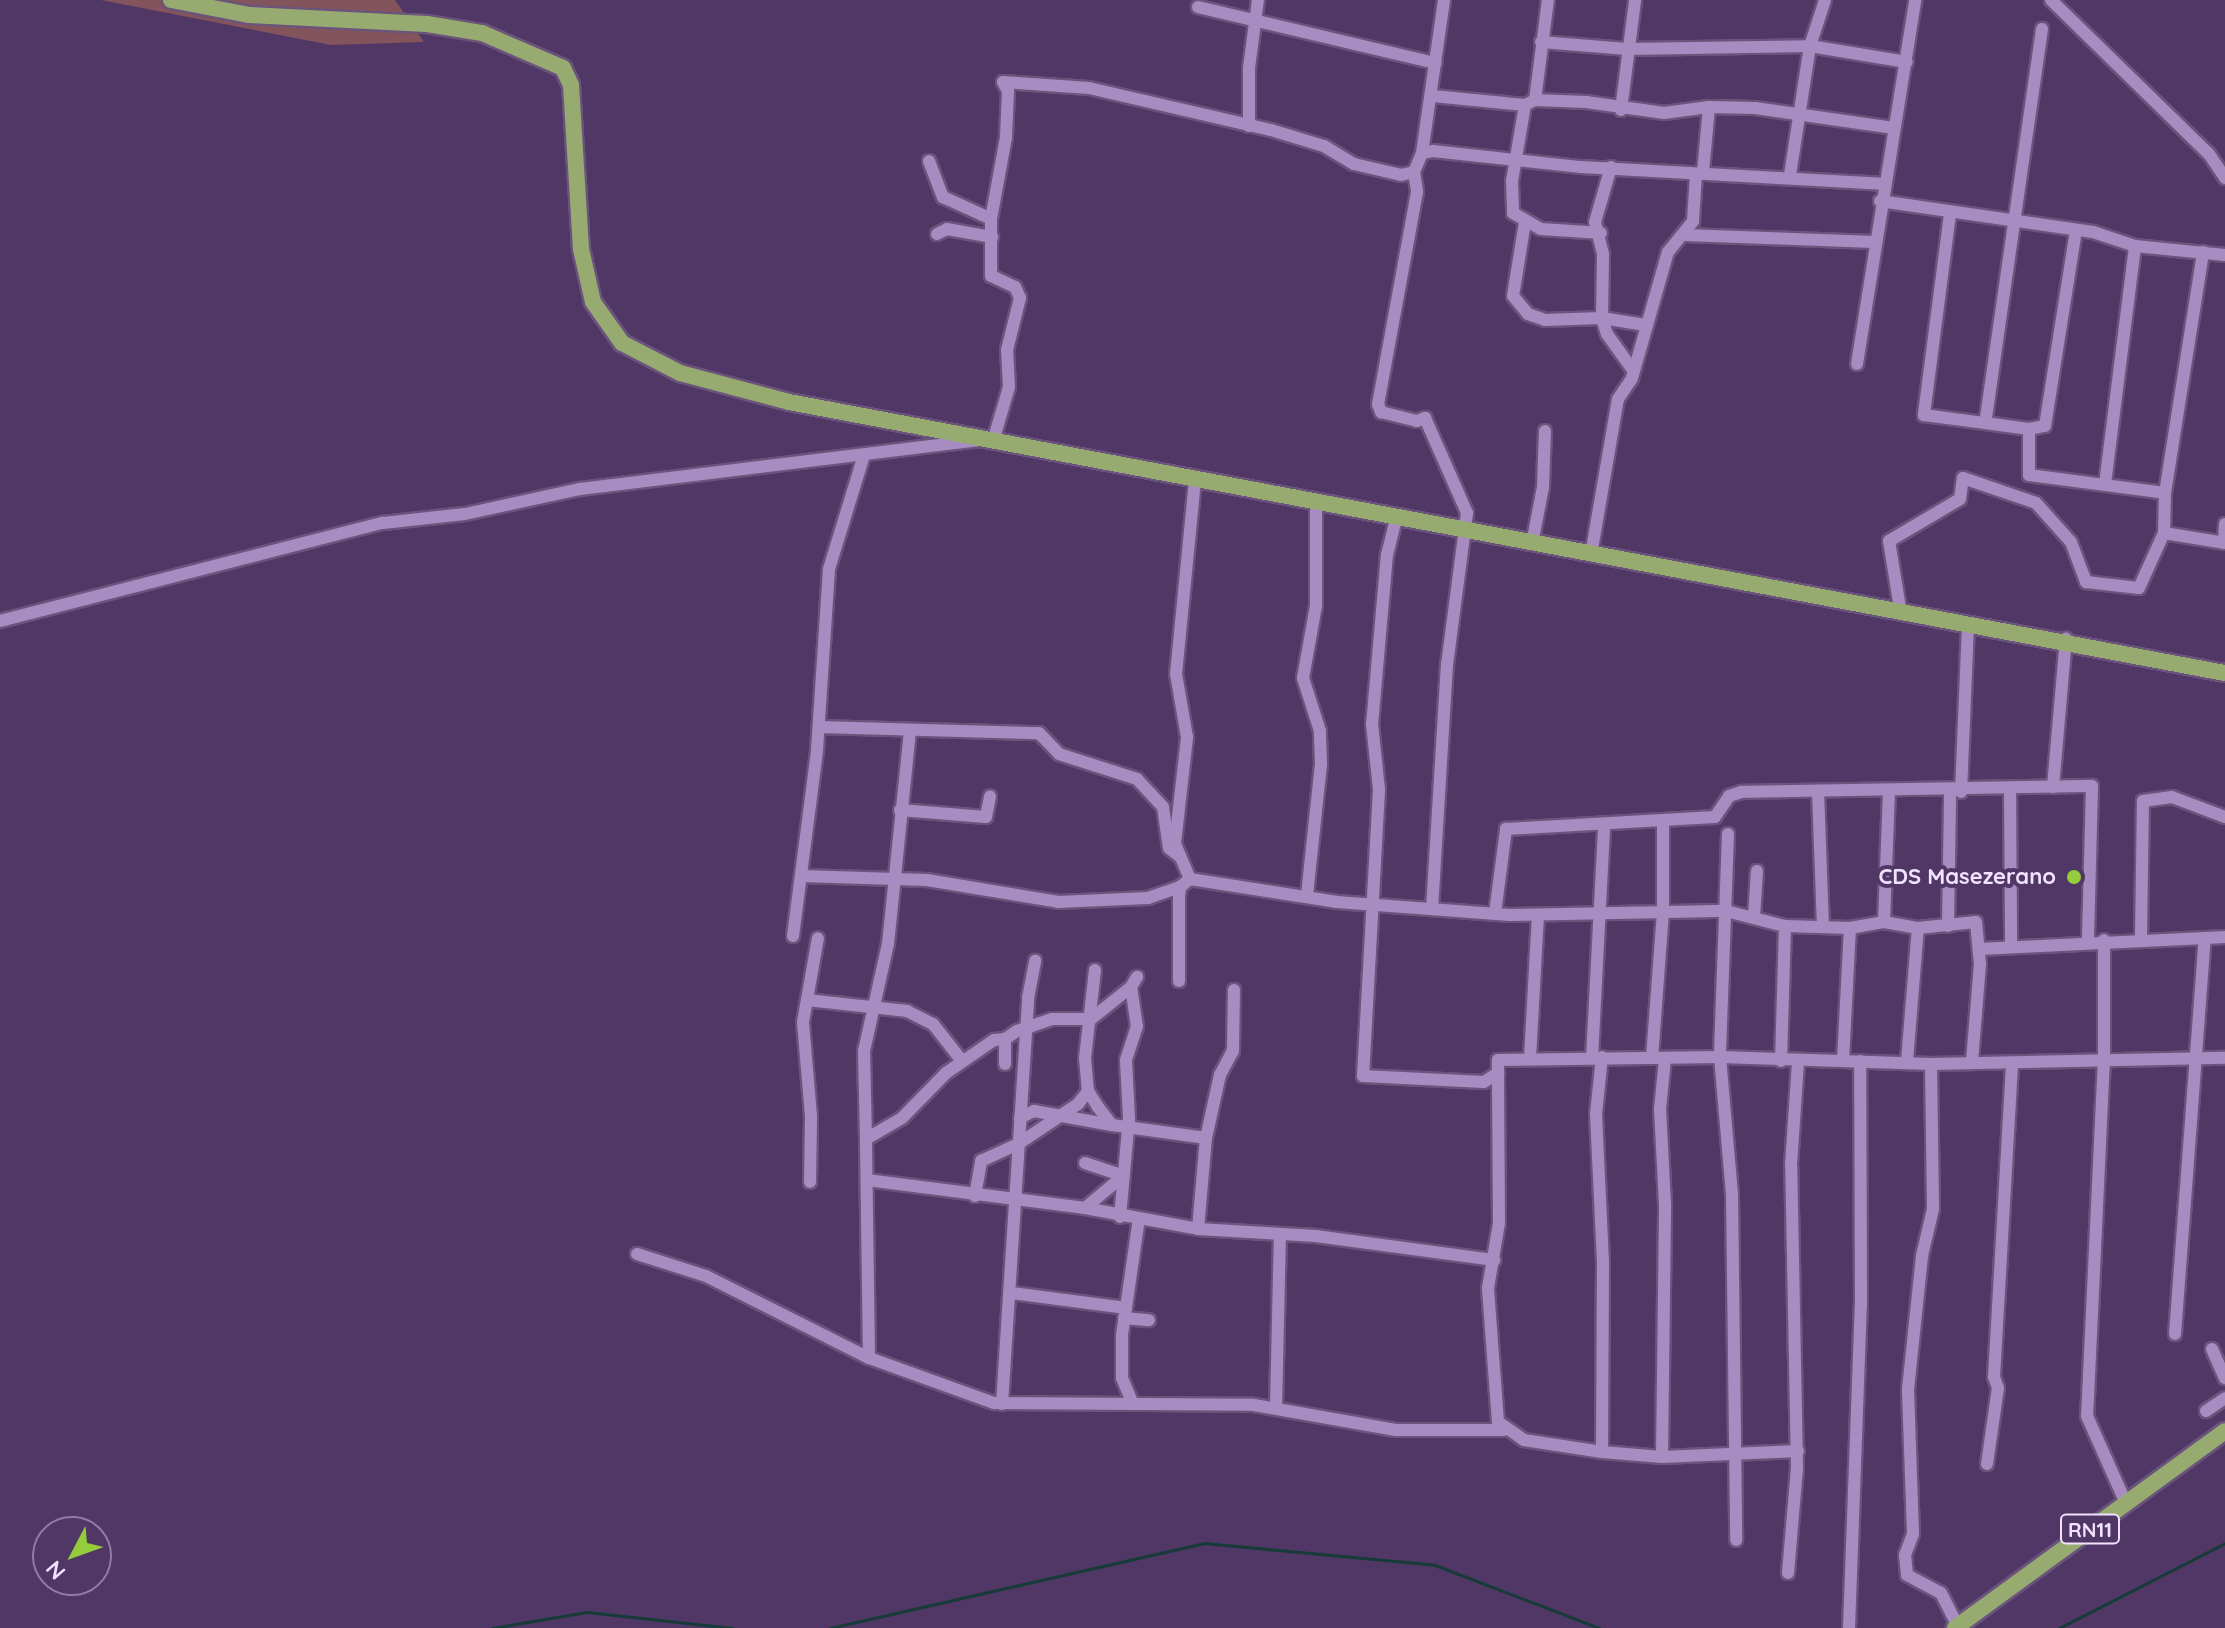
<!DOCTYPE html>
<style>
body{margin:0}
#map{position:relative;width:2225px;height:1628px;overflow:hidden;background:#513766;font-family:Quicksand,sans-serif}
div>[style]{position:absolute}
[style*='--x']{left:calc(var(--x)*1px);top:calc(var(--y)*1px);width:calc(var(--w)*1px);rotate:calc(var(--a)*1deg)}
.green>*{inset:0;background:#83545c}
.stream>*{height:3px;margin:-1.5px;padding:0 1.5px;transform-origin:1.5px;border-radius:1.5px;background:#173b38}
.roads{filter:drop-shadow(2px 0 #6a547c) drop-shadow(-2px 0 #6a547c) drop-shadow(0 2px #6a547c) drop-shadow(0 -2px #6a547c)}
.minor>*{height:12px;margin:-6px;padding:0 6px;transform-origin:6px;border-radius:6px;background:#a88cc1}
.major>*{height:16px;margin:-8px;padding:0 8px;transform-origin:8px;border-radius:8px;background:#97ab71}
.dots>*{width:22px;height:22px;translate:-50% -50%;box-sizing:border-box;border:4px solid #513766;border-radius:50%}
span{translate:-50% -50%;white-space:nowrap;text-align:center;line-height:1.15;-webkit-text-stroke:8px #513766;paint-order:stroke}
.shield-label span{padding:2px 6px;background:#513766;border:2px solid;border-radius:6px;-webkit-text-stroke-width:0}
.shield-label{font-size:20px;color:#f1e3ff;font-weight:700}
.poi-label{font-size:22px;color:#f1e3ff;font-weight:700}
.right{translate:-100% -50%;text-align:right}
.north{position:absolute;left:32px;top:1516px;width:80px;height:80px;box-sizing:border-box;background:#513766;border:2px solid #917ca3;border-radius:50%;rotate:229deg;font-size:22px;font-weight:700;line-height:32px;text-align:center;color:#f1e3ff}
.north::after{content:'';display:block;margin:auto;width:28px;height:36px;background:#94cc3c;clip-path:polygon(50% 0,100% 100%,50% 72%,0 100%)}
</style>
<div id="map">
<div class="green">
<div style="clip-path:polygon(101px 0,395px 0,424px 42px,331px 45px)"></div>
</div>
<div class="stream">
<div style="--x:492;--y:1628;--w:96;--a:-9.6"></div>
<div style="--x:587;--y:1612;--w:146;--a:6.3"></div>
<div style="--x:830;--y:1628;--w:384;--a:-12.8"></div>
<div style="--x:1204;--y:1543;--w:232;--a:5.4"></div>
<div style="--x:1435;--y:1565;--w:176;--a:21"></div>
<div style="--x:2059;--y:1628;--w:186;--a:-27.1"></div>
</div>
<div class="roads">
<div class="minor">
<div style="--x:2051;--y:0;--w:221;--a:44.3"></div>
<div style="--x:2209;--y:154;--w:29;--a:56"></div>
<div style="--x:1198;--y:7;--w:244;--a:13.3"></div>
<div style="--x:2042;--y:29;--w:398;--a:98.2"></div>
<div style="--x:1985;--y:423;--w:44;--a:7.8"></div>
<div style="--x:2029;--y:429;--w:46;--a:90"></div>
<div style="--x:2029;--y:475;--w:137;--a:7.5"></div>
<div style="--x:1541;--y:42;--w:86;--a:4.7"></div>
<div style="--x:1627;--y:49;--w:183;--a:-0.9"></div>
<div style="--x:1810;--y:46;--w:98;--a:9.4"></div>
<div style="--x:1003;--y:82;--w:86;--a:4"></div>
<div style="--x:1089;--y:88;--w:187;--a:13"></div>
<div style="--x:1271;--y:130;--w:55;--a:16.8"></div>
<div style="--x:1324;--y:146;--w:35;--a:31"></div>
<div style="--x:1354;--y:164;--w:48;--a:13.2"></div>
<div style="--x:1401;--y:175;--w:13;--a:-13"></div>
<div style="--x:1414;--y:172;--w:21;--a:-67"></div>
<div style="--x:1422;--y:153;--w:11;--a:-10"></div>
<div style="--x:1433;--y:151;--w:149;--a:6.2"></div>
<div style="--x:1581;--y:167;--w:301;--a:3.2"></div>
<div style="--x:1433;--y:96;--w:92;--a:5.6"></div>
<div style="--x:1525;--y:105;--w:11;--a:-27"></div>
<div style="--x:1535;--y:100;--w:51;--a:2.2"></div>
<div style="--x:1586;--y:102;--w:79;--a:8"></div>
<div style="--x:1664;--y:113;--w:45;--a:-7.6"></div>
<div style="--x:1709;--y:107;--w:46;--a:1.2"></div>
<div style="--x:1755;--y:108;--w:140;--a:8.2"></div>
<div style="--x:1535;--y:100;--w:101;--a:-82.6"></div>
<div style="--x:1525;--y:105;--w:77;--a:99.7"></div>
<div style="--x:1512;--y:181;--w:32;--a:88"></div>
<div style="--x:1513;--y:213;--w:32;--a:30"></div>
<div style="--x:1541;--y:229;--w:60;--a:3.8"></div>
<div style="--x:1621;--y:110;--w:111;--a:-82.7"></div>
<div style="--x:1249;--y:126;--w:58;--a:-90"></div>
<div style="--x:1249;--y:68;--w:69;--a:-82.5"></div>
<div style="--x:1422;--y:153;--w:155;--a:-81.8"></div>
<div style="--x:929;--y:161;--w:39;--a:69"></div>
<div style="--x:943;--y:197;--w:53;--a:24.6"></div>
<div style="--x:1611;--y:167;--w:57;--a:106.2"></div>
<div style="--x:1595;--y:222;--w:34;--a:76"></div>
<div style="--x:1603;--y:255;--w:63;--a:90.9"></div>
<div style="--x:1602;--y:318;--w:17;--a:73"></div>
<div style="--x:1607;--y:334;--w:44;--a:54.2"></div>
<div style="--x:1414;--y:172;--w:20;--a:81"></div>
<div style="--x:1417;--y:192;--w:216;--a:100.4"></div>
<div style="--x:1378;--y:404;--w:9;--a:69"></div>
<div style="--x:1381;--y:412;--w:37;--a:14"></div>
<div style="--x:1417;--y:421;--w:9;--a:-21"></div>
<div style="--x:1425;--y:418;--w:104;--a:66.1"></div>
<div style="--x:1467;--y:513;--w:152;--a:97.5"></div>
<div style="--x:1447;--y:664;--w:245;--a:93.5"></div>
<div style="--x:1703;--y:172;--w:65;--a:-84.7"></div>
<div style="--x:1790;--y:175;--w:131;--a:-81.2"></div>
<div style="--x:1810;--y:46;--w:48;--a:-71.9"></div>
<div style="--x:1880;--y:201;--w:215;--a:8.3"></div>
<div style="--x:2093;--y:232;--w:44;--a:18.4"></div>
<div style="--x:2135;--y:246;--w:90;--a:5.7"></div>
<div style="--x:1950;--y:214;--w:203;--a:97.4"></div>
<div style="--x:1924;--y:415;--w:62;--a:7.5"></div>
<div style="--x:1525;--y:222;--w:75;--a:99.2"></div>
<div style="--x:1513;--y:296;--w:23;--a:50"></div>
<div style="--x:1528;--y:314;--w:18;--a:19"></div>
<div style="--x:1545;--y:320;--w:57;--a:-2"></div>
<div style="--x:1602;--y:318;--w:44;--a:9.2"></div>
<div style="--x:937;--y:234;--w:11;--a:-27"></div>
<div style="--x:947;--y:229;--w:46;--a:10.1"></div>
<div style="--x:1685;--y:235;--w:190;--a:2.1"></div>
<div style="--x:1857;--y:364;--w:369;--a:-80.9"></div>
<div style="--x:2029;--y:429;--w:16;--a:-11"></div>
<div style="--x:2045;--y:426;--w:197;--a:-81"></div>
<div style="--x:2105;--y:484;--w:240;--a:-82.8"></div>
<div style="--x:1396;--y:519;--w:36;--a:104"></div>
<div style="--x:1387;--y:554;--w:171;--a:95"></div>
<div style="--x:1372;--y:724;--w:66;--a:83.9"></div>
<div style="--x:1379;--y:790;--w:286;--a:93.2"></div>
<div style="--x:1363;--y:1076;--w:121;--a:2.8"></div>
<div style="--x:1484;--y:1082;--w:17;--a:-33"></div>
<div style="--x:2164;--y:533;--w:62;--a:9.3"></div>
<div style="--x:2224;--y:543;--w:19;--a:-87"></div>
<div style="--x:1532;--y:544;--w:58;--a:-79.1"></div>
<div style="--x:1543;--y:487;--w:56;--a:-88"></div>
<div style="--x:1591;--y:555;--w:158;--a:-80.2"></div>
<div style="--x:1618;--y:399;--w:25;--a:-56"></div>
<div style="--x:1632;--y:378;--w:131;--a:-74.1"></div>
<div style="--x:1668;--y:252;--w:40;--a:-51"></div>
<div style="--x:1693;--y:221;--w:47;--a:-86.3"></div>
<div style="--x:1901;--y:614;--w:74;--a:-99.3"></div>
<div style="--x:1889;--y:541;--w:82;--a:-30.6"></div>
<div style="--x:1960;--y:499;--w:21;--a:-82"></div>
<div style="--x:1963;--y:478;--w:77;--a:18.9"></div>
<div style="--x:2036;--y:503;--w:52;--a:48.1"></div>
<div style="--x:2071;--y:542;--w:43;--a:69.4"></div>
<div style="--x:2086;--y:582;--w:53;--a:6.5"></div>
<div style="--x:2139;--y:588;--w:60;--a:-65.6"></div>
<div style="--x:2164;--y:533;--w:40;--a:-88.6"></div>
<div style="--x:2165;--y:493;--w:244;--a:-81"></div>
<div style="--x:0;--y:621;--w:395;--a:-14.4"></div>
<div style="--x:383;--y:523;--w:82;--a:-6.3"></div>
<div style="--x:465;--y:514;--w:118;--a:-12.3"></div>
<div style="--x:580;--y:489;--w:417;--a:-7"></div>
<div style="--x:994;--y:438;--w:53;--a:-73.6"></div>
<div style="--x:1009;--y:387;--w:37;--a:-93"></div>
<div style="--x:1007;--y:350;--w:54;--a:-76"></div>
<div style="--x:1020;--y:298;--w:12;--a:-114"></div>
<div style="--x:1015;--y:287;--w:26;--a:-155"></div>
<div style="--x:991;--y:276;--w:57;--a:-90"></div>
<div style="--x:991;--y:219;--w:83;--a:-79.6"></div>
<div style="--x:1006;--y:137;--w:46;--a:-87.5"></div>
<div style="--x:1008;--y:91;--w:10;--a:-119"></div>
<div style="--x:819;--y:727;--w:220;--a:1.6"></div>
<div style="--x:1039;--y:733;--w:29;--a:46"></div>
<div style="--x:1059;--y:754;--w:82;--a:17.8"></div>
<div style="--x:1137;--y:779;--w:38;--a:47"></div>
<div style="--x:1163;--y:807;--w:41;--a:81.7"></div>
<div style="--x:1169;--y:848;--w:13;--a:39"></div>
<div style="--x:2053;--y:787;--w:149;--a:-85"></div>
<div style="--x:2010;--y:788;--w:158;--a:89.6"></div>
<div style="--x:1818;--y:791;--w:135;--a:87.9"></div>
<div style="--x:1961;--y:792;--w:168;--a:-87.6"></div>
<div style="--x:900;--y:810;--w:86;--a:4.7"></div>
<div style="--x:986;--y:817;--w:21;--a:-79"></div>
<div style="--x:1728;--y:834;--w:223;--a:92.1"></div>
<div style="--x:1720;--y:1057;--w:137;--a:85"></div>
<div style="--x:1732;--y:1193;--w:347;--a:89.3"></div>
<div style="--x:801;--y:876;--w:126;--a:1.8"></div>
<div style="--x:927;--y:880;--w:133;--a:9.5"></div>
<div style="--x:1058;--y:902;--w:90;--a:-2.5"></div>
<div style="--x:1148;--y:898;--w:34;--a:-19"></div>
<div style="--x:1190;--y:879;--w:39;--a:-113"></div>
<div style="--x:1175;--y:843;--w:107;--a:-83.5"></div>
<div style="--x:1187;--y:737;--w:64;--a:-99.9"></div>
<div style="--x:1176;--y:674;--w:196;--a:-84.4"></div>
<div style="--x:1307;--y:895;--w:132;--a:-83.9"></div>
<div style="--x:1321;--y:764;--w:33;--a:-92"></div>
<div style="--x:1320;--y:731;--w:56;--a:-107.8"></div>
<div style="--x:1303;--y:678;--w:73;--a:-79.8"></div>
<div style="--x:1316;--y:606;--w:102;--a:-90"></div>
<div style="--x:1495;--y:913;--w:85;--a:-82.5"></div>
<div style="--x:1506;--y:829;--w:209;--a:-3.3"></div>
<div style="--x:1715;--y:817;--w:25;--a:-56"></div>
<div style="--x:1729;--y:796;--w:13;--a:-18"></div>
<div style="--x:1741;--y:792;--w:351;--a:-1"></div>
<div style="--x:2092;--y:786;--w:155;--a:91.5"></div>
<div style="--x:1754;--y:917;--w:46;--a:-86.3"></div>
<div style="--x:1884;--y:922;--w:129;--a:-87.8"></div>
<div style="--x:1948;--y:926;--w:134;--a:-89.1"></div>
<div style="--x:793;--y:936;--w:188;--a:-82.6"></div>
<div style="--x:817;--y:750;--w:181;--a:-86.2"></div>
<div style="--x:829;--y:569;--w:119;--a:-72.9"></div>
<div style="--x:2141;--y:939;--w:138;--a:-89.2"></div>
<div style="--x:2143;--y:801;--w:29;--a:-8"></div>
<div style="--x:2172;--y:797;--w:57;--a:20.7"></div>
<div style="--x:2104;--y:940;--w:118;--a:90"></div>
<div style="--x:2104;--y:1058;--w:358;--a:92.7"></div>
<div style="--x:2087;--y:1416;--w:95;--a:65.9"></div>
<div style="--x:1980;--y:949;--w:245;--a:-2.8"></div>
<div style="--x:1095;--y:970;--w:89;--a:96.5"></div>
<div style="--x:1085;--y:1058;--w:33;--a:85"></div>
<div style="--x:1088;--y:1091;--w:19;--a:58"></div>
<div style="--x:1098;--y:1107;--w:23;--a:52"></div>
<div style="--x:1112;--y:1125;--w:95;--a:7.9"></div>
<div style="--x:1179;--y:981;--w:84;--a:-90"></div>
<div style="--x:1179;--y:897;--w:10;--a:-84"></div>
<div style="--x:1180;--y:887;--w:13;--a:-39"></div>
<div style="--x:1190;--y:879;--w:149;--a:8.9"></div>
<div style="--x:1337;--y:902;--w:173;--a:4.3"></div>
<div style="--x:1510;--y:915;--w:216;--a:-1.1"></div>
<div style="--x:1726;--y:911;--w:61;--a:14.3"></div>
<div style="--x:1785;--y:926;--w:65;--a:1.8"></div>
<div style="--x:1850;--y:928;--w:35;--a:-10"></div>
<div style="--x:1884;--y:922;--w:35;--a:10"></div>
<div style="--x:1918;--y:928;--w:58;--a:-5.9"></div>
<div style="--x:1976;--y:922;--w:42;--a:84.6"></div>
<div style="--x:1980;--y:964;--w:98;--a:94.7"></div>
<div style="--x:807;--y:1000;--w:101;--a:6.3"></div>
<div style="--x:907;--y:1011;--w:29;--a:27"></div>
<div style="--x:933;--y:1024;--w:47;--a:51.9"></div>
<div style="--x:1602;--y:1057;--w:57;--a:96"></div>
<div style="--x:1596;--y:1114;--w:146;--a:87.3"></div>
<div style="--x:1603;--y:1260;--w:192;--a:90.3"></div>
<div style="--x:1530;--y:1058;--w:143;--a:-86.8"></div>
<div style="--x:1592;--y:1058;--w:232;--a:-87"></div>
<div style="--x:1652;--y:1058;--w:146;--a:-85.7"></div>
<div style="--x:1663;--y:912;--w:88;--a:-90"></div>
<div style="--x:1781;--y:1061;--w:135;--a:-88.3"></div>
<div style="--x:1843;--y:1061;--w:133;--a:-87"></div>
<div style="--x:1907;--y:1061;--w:133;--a:-85.3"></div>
<div style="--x:1005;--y:1064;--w:25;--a:-90"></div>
<div style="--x:1005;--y:1039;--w:14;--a:-34"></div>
<div style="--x:1017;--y:1031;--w:37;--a:-19"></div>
<div style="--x:1052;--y:1019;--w:39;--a:0"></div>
<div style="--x:1091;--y:1019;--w:51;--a:-38.7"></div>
<div style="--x:1931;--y:1064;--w:145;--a:89.2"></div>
<div style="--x:1933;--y:1209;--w:48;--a:103.2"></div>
<div style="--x:1922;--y:1256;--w:135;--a:96"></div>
<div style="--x:1908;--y:1390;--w:144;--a:88"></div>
<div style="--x:1913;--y:1534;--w:22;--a:111"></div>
<div style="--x:1905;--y:1555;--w:20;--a:84"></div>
<div style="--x:1907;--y:1575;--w:38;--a:28"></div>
<div style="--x:1941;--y:1593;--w:37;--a:63"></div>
<div style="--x:1020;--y:1118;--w:16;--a:-27"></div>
<div style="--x:1034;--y:1111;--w:79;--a:10.2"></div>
<div style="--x:866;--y:1139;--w:88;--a:-91.3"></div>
<div style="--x:864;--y:1051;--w:110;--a:-77.4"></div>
<div style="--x:888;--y:944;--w:215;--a:-84.1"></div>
<div style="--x:1085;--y:1163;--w:41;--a:18.4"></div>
<div style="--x:867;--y:1180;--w:220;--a:7.3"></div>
<div style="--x:1085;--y:1208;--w:115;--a:10.5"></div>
<div style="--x:1198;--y:1229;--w:118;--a:3.4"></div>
<div style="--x:1316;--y:1236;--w:180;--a:7.7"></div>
<div style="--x:810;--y:1182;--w:66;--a:-89.1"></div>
<div style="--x:811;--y:1116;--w:94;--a:-94.9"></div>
<div style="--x:803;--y:1022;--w:85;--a:-79.9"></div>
<div style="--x:975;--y:1196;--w:36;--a:-80"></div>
<div style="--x:981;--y:1161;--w:41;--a:-24.7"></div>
<div style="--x:1018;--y:1144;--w:72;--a:-33.7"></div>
<div style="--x:1078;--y:1104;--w:16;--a:-52"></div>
<div style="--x:1085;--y:1208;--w:48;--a:-40"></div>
<div style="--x:1120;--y:1217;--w:99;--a:-84.8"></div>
<div style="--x:1129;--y:1118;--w:58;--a:-93"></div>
<div style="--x:1126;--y:1060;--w:35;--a:-72"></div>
<div style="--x:1137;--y:1027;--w:40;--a:-98.5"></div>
<div style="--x:1131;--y:987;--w:12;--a:-59"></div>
<div style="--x:1198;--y:1229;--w:91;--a:-85"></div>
<div style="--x:1206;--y:1138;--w:65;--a:-77.5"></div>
<div style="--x:1220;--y:1075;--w:27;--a:-62"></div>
<div style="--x:1233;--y:1051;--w:61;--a:-89.1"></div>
<div style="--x:637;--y:1254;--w:72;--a:17.7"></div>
<div style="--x:706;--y:1276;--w:182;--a:26.7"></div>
<div style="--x:869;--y:1358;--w:133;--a:19.8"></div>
<div style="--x:994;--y:1403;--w:260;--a:0.4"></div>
<div style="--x:1254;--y:1405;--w:144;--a:10"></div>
<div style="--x:1396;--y:1430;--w:108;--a:0"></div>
<div style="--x:1012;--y:1293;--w:115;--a:7.5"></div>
<div style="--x:1124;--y:1318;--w:25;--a:5"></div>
<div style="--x:2175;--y:1334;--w:397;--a:-85.7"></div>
<div style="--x:2212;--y:1349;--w:32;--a:66"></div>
<div style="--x:869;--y:1358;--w:219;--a:-90.8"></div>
<div style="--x:866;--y:1139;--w:42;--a:-30.3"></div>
<div style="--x:902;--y:1118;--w:63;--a:-45.6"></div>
<div style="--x:946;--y:1073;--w:58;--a:-34.5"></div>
<div style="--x:994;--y:1040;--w:11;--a:-5"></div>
<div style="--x:1002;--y:1404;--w:407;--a:-86.3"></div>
<div style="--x:1028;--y:998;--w:38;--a:-79"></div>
<div style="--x:1133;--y:1404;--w:28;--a:-113"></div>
<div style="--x:1122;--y:1378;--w:43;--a:-90"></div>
<div style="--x:1122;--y:1335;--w:117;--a:-81.7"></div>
<div style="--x:1276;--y:1408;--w:174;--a:-88.7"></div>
<div style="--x:2206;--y:1411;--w:23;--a:-34"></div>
<div style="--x:1798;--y:1451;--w:136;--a:177.5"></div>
<div style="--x:1662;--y:1457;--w:60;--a:-175.2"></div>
<div style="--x:1602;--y:1452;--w:79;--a:-171.3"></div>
<div style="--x:1524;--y:1440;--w:32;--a:-145"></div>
<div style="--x:1498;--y:1422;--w:134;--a:-94.3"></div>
<div style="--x:1488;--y:1288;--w:66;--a:-80.4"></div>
<div style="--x:1499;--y:1223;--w:163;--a:-90.4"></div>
<div style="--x:1498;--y:1060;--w:222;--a:-0.8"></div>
<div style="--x:1720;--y:1057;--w:211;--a:1.9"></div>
<div style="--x:1931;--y:1064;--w:294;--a:-1.2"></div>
<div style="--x:1662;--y:1457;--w:253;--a:-89.3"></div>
<div style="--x:1665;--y:1204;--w:95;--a:-93"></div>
<div style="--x:1660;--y:1109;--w:50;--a:-84.3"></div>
<div style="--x:1987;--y:1464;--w:77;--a:-81.8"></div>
<div style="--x:1998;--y:1388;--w:12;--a:-110"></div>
<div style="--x:1994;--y:1377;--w:314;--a:-86.7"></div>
<div style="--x:1788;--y:1573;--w:106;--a:-85.1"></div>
<div style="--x:1797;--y:1467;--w:302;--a:-91.1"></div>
<div style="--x:1791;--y:1165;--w:104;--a:-86.1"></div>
<div style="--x:1849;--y:1628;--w:324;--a:-87.9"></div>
<div style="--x:1861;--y:1304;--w:243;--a:-90.2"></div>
</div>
<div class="major">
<div style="--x:171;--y:0;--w:79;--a:10.9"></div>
<div style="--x:249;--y:15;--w:178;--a:2.9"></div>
<div style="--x:427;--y:24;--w:56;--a:9.3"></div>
<div style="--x:482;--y:33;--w:88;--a:23.4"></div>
<div style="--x:563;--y:68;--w:19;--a:65"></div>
<div style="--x:571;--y:85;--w:164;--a:86.5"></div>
<div style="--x:581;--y:249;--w:54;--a:77.2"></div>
<div style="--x:593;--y:302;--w:50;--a:54.7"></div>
<div style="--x:622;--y:343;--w:65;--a:27.3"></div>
<div style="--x:680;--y:373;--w:113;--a:14.9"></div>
<div style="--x:789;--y:402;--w:1461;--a:10.69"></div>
<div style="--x:1955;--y:1628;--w:334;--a:-36.1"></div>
</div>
</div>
<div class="dots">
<div style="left:2074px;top:877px;background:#94cc3c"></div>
</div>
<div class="shield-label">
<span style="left:2090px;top:1529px">RN11</span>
</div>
<div class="poi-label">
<span class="right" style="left:2056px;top:877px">CDS Masezerano</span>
</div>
<div class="north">N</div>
</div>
